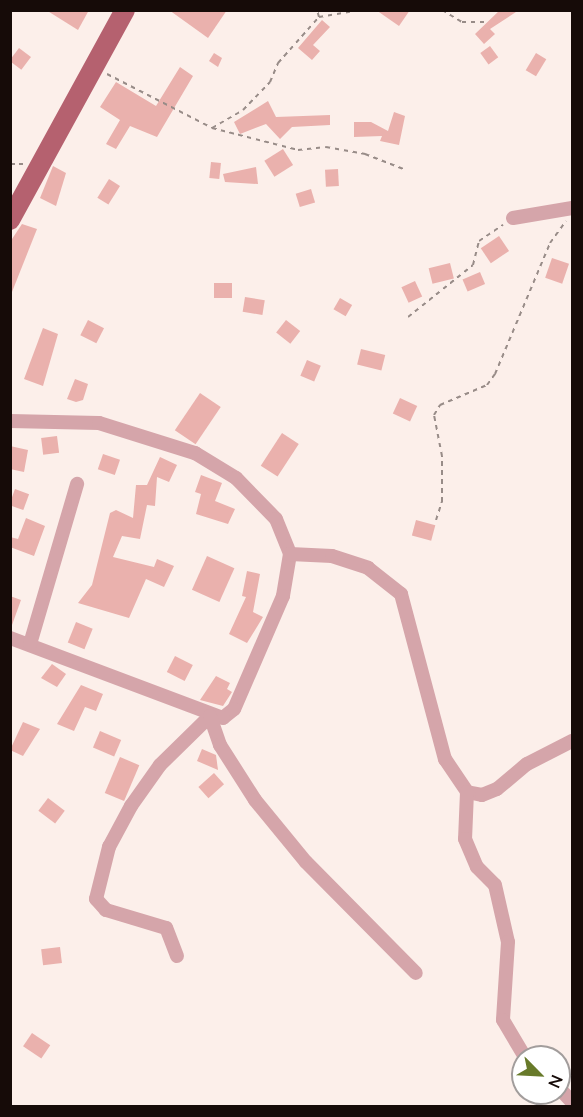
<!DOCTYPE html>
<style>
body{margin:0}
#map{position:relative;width:583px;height:1117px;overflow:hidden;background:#fcefea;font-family:Lato,sans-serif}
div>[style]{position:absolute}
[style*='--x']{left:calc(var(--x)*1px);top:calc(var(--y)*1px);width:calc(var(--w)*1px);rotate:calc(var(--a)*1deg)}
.building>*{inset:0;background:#eab1ad;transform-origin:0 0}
.path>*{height:2px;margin-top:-1px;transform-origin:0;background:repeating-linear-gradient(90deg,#988c88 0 4.5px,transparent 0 9px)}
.street>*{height:14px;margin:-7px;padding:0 7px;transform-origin:7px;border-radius:7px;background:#d5a5aa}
.primary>*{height:20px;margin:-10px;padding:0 10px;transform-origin:10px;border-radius:10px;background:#b5616f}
span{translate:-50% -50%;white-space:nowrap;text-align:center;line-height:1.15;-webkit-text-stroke:6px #fff;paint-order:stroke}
.frame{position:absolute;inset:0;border:12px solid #160b08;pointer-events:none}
.north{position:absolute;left:511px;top:1045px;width:60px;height:60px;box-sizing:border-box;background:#fff;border:2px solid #a29d9c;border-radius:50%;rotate:114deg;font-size:16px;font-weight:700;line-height:24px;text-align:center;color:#160b08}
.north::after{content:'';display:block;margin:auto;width:21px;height:27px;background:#687a2a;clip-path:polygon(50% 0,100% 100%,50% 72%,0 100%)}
</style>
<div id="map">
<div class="building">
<div style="clip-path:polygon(46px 10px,89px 10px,78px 30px)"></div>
<div style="clip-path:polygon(169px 10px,227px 10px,208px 38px)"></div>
<div style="clip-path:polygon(376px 10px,410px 10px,399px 26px)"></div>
<div style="clip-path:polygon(500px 10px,519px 10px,490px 29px,495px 34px,484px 44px,475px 34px)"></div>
<div style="clip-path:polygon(322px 20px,330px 27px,313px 45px,320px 51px,312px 60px,298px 48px)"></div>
<div style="left:490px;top:46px;width:14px;height:12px;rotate:54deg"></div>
<div style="left:19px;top:48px;width:15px;height:16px;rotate:37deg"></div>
<div style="clip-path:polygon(214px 53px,222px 58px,218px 67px,209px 61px)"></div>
<div style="left:536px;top:53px;width:12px;height:20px;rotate:31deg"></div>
<div style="clip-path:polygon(180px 67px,193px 76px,157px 137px,130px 126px,116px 149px,106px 144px,120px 120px,100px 107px,116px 82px,156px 106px)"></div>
<div style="clip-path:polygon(268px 101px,276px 117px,330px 115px,330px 125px,292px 127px,280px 139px,266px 124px,240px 134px,234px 122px)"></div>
<div style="clip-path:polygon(394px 112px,405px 116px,399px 145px,380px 141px,382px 136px,354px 137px,354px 122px,371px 122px,388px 131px)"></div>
<div style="left:283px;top:149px;width:19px;height:22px;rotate:58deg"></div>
<div style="left:211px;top:162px;width:10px;height:16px;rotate:6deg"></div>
<div style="clip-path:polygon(53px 166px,66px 173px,56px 206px,40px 198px)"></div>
<div style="clip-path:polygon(256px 167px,258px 184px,225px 182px,223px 174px)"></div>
<div style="left:338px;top:169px;width:17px;height:13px;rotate:87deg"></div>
<div style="left:109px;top:179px;width:13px;height:22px;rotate:32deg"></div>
<div style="left:311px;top:189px;width:14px;height:16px;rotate:73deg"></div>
<div style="clip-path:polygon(22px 224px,37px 229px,10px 297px,10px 242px)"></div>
<div style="left:499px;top:236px;width:18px;height:22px;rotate:56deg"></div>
<div style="left:552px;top:258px;width:18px;height:21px;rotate:19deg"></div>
<div style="left:450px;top:263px;width:16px;height:22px;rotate:76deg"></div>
<div style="left:480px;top:272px;width:13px;height:19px;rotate:67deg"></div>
<div style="left:415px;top:281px;width:17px;height:15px;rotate:65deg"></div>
<div style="left:214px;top:283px;width:18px;height:15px"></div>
<div style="left:245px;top:297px;width:20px;height:15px;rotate:9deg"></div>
<div style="left:340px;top:298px;width:14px;height:13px;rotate:30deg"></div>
<div style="left:88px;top:320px;width:18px;height:17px;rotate:27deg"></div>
<div style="left:286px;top:320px;width:18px;height:16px;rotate:38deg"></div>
<div style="clip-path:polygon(43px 328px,58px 334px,43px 386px,24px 379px)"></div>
<div style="left:361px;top:349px;width:25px;height:16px;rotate:14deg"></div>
<div style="left:307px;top:360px;width:15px;height:17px;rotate:23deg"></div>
<div style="clip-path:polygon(75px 379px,88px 384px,83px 400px,76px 402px,67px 399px)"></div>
<div style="left:200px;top:393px;width:25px;height:45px;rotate:34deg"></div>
<div style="left:400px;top:398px;width:19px;height:17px;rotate:25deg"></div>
<div style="left:282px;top:433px;width:20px;height:39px;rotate:33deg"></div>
<div style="left:57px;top:436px;width:17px;height:16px;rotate:83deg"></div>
<div style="clip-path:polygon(10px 446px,28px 450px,24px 472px,10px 469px)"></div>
<div style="left:103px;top:454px;width:18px;height:16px;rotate:19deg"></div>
<div style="clip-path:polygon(160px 457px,177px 465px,169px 482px,157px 477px,155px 506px,147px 505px,140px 539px,122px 536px,113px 557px,154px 567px,157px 559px,174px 566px,164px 587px,146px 579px,129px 618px,78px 603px,92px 585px,110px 513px,116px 510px,133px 518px,136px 485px,147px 485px)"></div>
<div style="clip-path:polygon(201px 475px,222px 483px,215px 501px,235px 509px,228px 524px,196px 514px,201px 494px,195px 492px)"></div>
<div style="left:15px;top:489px;width:15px;height:17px;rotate:20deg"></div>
<div style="clip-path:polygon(26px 518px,45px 526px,34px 556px,10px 547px,10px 537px,18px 539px)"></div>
<div style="left:416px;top:520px;width:20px;height:16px;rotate:15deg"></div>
<div style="left:207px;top:556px;width:30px;height:37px;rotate:24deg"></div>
<div style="clip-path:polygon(247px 571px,260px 574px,253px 612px,263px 617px,247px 643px,229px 634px,246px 597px,242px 596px)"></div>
<div style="clip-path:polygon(10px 596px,21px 600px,12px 625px,10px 624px)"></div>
<div style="left:76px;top:622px;width:18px;height:22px;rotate:22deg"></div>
<div style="left:175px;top:656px;width:20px;height:18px;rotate:27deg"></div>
<div style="clip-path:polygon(52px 664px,66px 674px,57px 687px,41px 678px)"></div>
<div style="clip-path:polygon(216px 676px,230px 683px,227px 689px,232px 692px,223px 706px,200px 700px)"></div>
<div style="clip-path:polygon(81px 685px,103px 694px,96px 711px,85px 707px,74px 731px,57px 724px)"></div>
<div style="clip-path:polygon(23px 722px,40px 729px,23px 756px,10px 750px)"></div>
<div style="left:100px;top:731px;width:23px;height:18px;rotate:23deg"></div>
<div style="clip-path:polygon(202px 749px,216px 755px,218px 770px,197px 761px)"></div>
<div style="left:120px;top:757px;width:21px;height:39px;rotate:23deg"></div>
<div style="left:214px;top:773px;width:15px;height:21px;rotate:48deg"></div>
<div style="left:48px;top:798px;width:21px;height:16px;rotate:37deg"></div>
<div style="left:60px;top:947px;width:16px;height:19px;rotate:83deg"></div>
<div style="left:32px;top:1033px;width:22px;height:16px;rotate:34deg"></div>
</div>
<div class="path">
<div style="--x:442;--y:10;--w:23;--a:31"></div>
<div style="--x:462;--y:22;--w:27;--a:0"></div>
<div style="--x:319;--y:17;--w:42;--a:-9.7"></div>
<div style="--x:107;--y:74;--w:118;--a:27.2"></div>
<div style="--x:212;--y:128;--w:89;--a:14.3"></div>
<div style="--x:298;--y:150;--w:28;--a:-6"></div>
<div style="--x:326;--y:147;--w:40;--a:10"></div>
<div style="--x:365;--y:154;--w:44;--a:21.3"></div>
<div style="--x:212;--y:128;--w:36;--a:-30"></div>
<div style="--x:243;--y:110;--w:39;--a:-46"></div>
<div style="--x:270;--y:82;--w:21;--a:-67"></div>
<div style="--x:278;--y:63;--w:62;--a:-48.3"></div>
<div style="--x:319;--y:17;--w:7;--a:-106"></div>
<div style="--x:10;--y:164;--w:13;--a:0"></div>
<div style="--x:408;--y:317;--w:83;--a:-38.7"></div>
<div style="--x:473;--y:265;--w:25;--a:-76"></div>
<div style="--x:479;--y:241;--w:29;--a:-34"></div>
<div style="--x:436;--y:520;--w:19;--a:-72"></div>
<div style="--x:442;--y:502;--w:46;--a:-90"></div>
<div style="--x:442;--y:456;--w:42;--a:-101"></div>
<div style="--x:434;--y:415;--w:12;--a:-59"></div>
<div style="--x:440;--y:405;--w:51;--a:-23.1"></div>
<div style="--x:487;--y:385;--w:14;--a:-54"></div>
<div style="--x:495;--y:374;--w:142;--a:-67.2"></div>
<div style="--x:550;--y:243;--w:27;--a:-54"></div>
</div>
<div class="street">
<div style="--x:513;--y:218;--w:60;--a:-9.6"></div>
<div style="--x:10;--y:421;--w:89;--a:1.3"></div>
<div style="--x:99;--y:423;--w:101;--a:17.4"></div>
<div style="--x:195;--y:453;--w:48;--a:31.4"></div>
<div style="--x:236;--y:478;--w:57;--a:45.7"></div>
<div style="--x:276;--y:519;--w:38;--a:68"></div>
<div style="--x:290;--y:554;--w:43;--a:99.5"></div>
<div style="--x:283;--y:596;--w:123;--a:113.4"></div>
<div style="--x:234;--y:709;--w:14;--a:141"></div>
<div style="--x:223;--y:718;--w:228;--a:-159.4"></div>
<div style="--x:290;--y:554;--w:42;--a:2.7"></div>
<div style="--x:332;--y:556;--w:38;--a:18"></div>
<div style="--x:368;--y:568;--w:42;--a:38.2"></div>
<div style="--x:401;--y:594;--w:171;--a:75.1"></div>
<div style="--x:445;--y:759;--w:40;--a:56"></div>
<div style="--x:467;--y:792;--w:15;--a:11"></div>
<div style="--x:482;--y:795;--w:16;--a:-22"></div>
<div style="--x:497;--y:789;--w:39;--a:-40"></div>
<div style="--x:527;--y:764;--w:51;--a:-27.1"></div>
<div style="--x:30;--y:644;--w:167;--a:-73.6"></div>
<div style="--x:467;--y:792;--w:47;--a:92.4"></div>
<div style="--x:465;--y:839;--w:30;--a:67"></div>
<div style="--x:477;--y:867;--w:25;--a:45"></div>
<div style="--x:495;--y:885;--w:58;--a:77.2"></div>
<div style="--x:508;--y:942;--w:78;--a:93.7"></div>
<div style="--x:503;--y:1020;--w:43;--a:59.3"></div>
<div style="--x:177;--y:956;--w:30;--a:-111"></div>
<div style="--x:166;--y:928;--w:63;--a:-163.3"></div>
<div style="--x:106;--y:910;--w:15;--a:-132"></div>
<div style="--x:96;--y:899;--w:54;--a:-76"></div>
<div style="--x:109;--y:847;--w:47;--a:-61.8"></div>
<div style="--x:131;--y:806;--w:50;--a:-54.7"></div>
<div style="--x:160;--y:765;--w:70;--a:-44.4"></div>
<div style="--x:210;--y:716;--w:31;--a:71"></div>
<div style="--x:220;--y:745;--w:65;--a:57.5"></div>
<div style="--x:255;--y:800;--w:80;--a:50.6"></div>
<div style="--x:306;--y:862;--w:156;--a:45.3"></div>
<div style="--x:559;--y:1088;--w:19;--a:47"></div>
</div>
<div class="primary">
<div style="--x:10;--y:220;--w:239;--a:-61.3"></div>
</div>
<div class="frame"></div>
<div class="north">N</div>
</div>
